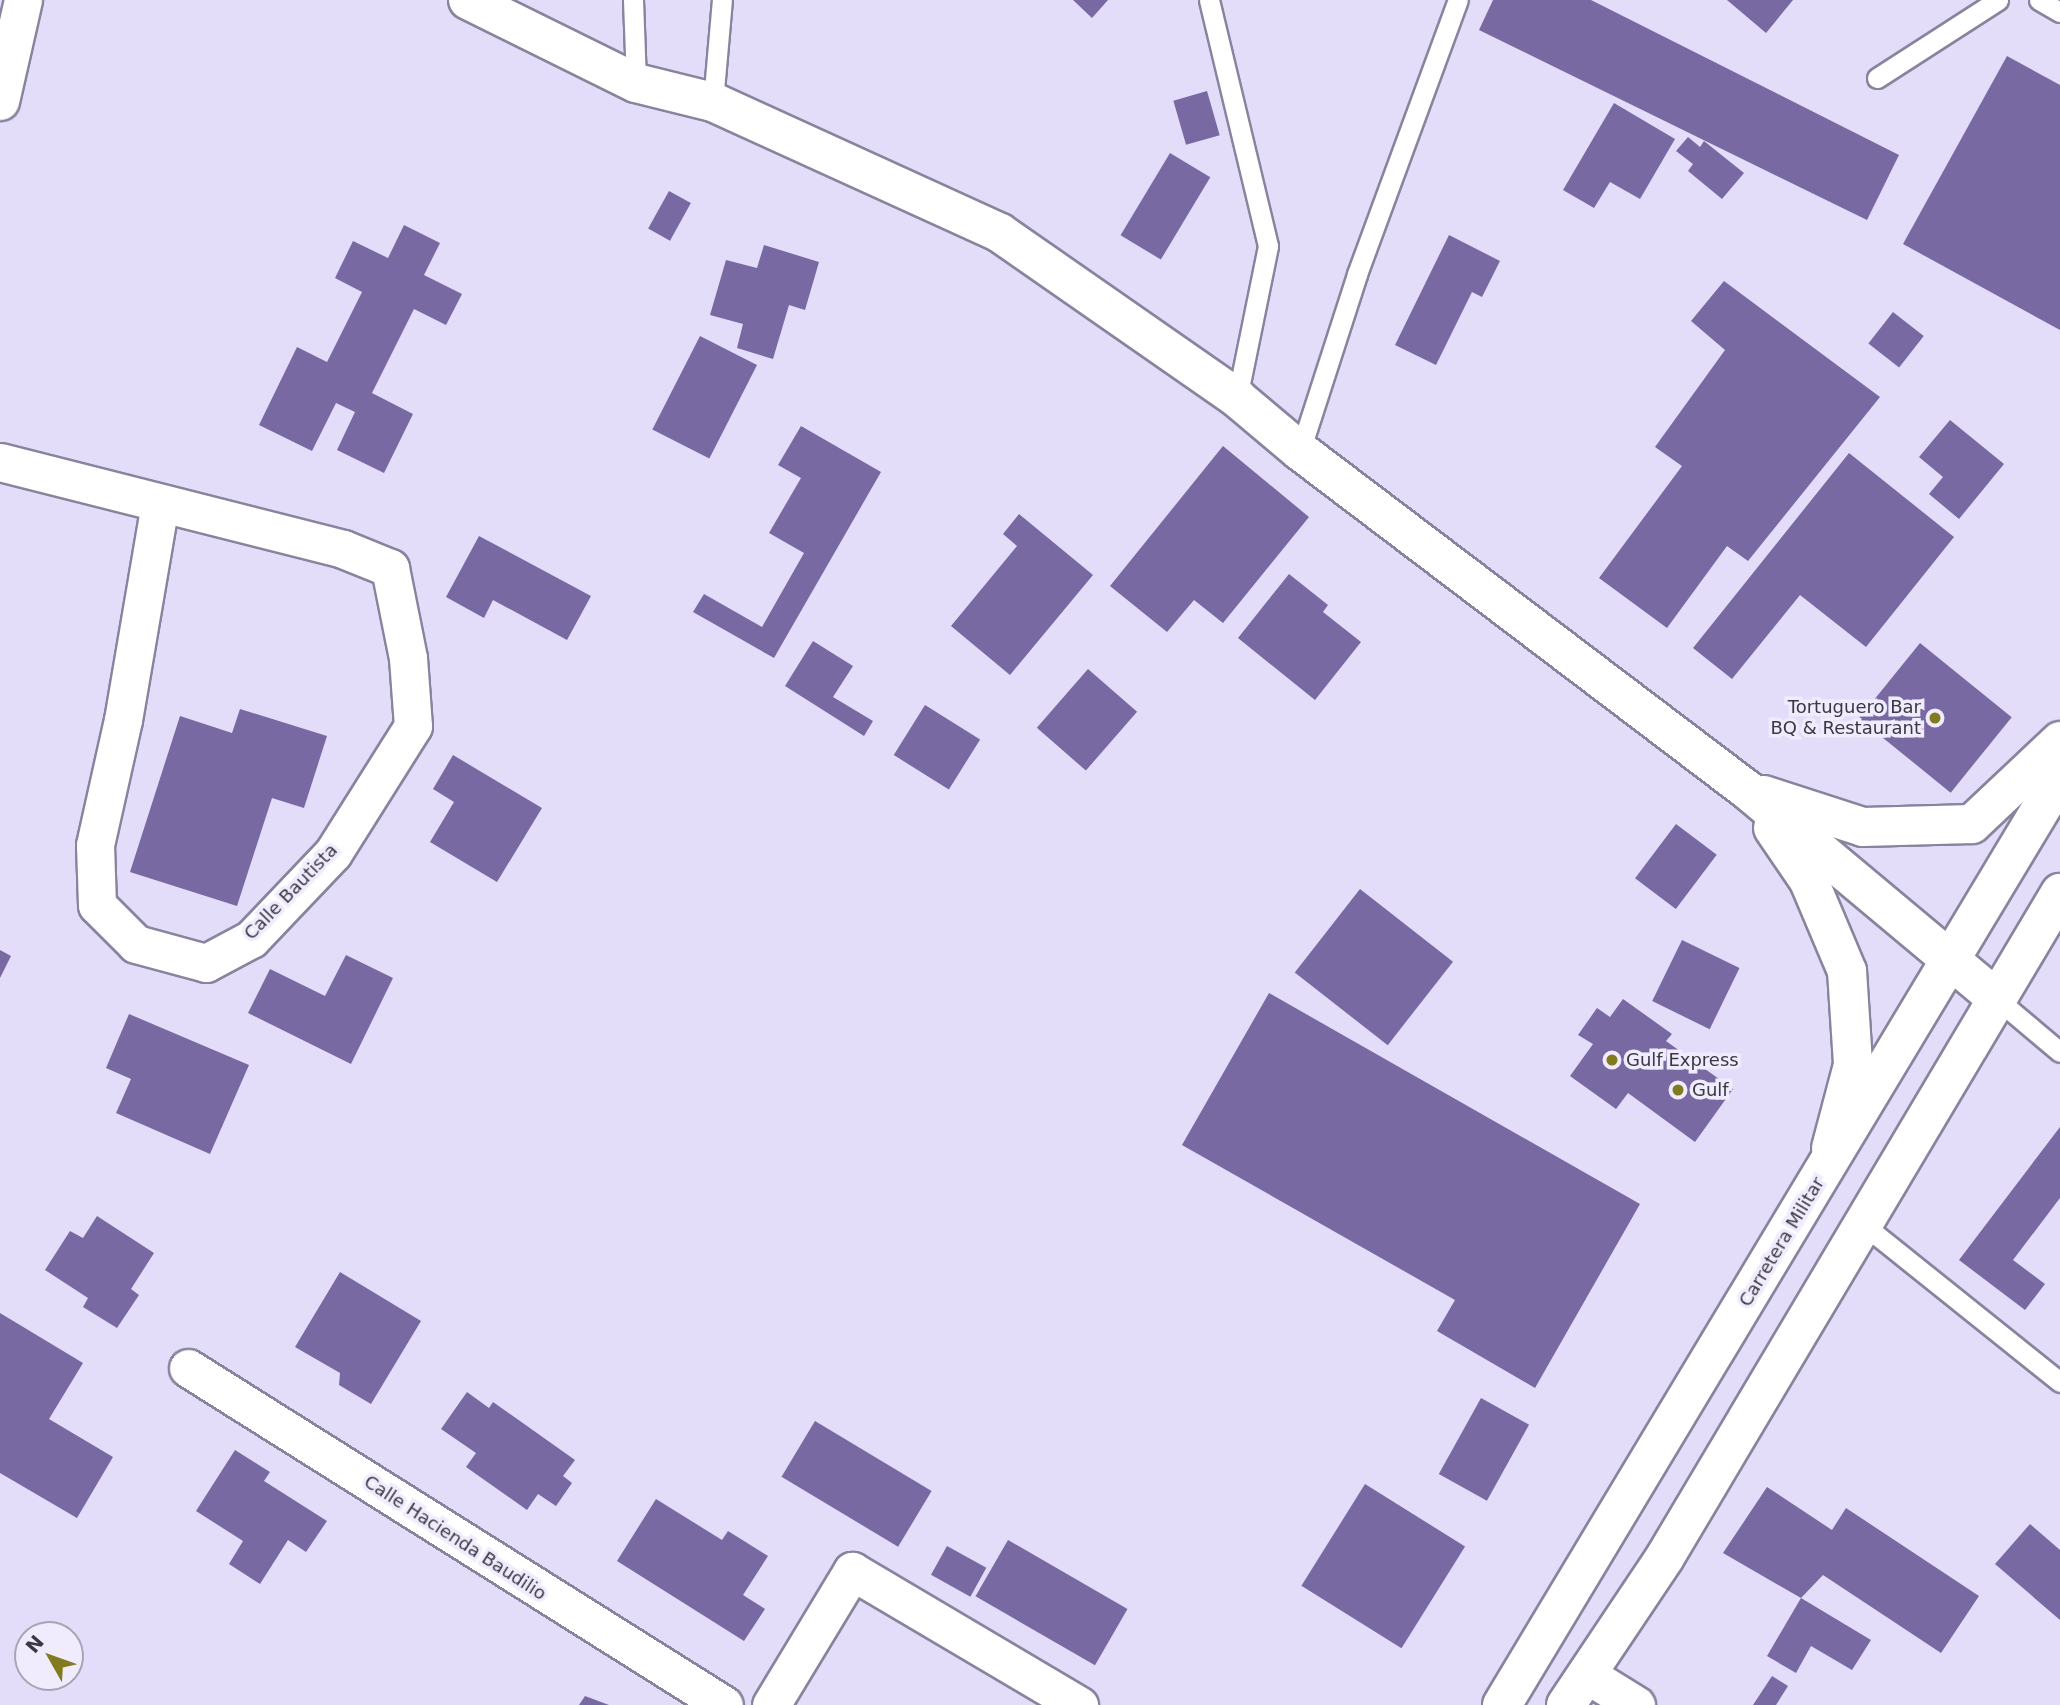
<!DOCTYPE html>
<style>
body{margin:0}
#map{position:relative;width:2060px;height:1705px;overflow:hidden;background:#e3ddfa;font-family:"DejaVu Sans",sans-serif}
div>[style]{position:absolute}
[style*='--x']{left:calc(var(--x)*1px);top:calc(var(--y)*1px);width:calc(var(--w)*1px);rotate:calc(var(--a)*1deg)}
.building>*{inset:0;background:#7869a3;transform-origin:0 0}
.roads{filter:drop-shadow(2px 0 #89849e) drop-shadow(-2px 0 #89849e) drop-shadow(0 2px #89849e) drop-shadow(0 -2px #89849e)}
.service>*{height:19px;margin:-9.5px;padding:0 9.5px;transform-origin:9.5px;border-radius:9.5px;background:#fff}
.minor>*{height:37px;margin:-18.5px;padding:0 18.5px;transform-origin:18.5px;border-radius:18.5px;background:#fff}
.tertiary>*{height:38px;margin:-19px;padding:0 19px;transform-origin:19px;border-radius:19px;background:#fff}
.secondary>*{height:38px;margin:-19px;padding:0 19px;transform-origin:19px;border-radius:19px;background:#fff}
.dots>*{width:19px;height:19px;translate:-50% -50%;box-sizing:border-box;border:4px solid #f0ecfe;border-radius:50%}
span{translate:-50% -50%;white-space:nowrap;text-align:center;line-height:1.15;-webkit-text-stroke:7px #f0ecfe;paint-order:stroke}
.poi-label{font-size:18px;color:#3b3843}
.right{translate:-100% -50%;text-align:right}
.left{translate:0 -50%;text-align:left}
.street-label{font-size:18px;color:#3b3843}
.north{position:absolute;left:14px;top:1621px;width:70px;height:70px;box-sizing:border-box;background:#f0ecfe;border:2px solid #a8a4b3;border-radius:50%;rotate:310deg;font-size:19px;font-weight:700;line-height:28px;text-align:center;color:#3b3843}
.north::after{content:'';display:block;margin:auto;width:24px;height:32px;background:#827a1f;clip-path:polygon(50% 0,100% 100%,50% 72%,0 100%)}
</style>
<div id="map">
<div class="building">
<div style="clip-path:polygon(1073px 0,1108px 0,1092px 18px)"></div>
<div style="clip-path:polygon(1493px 0,1591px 0,1899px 155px,1867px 220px,1479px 30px)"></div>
<div style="clip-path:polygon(1727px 0,1793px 0,1766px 33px)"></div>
<div style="clip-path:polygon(2007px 56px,2060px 85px,2060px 330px,1903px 244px)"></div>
<div style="left:1207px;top:91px;width:46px;height:35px;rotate:74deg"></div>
<div style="clip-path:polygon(1614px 103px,1675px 139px,1640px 199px,1610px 182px,1594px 208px,1563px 190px)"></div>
<div style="clip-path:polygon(1688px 137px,1700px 147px,1704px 141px,1744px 173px,1722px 199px,1688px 171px,1693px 164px,1676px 151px)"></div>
<div style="left:1170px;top:153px;width:47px;height:96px;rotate:31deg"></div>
<div style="left:669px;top:191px;width:25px;height:43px;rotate:29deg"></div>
<div style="clip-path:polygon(404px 225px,440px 243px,424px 275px,462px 294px,446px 325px,414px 309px,372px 393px,413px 414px,384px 473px,337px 450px,355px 412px,336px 403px,312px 451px,259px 425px,297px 347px,327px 362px,362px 292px,335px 278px,353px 241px,388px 258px)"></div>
<div style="clip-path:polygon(1449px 235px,1500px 261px,1482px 297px,1472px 292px,1436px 365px,1395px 345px)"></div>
<div style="clip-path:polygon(764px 245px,819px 262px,805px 310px,789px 305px,773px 359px,737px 348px,743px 324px,710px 315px,726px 260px,757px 268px)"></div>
<div style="clip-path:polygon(1724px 281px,1880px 397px,1748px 561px,1727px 546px,1667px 628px,1599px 578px,1682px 466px,1655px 447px,1725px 350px,1691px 321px)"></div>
<div style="left:1893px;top:312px;width:39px;height:40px;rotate:38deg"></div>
<div style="left:700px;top:336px;width:64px;height:105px;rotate:27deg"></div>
<div style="clip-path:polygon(1950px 420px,2004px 464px,1959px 519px,1929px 494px,1943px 477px,1919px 457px)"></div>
<div style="clip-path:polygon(801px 426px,881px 472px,774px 658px,693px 612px,704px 594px,762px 627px,804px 553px,769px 533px,801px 478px,778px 465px)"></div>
<div style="clip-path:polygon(1223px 446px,1309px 517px,1223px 623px,1194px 600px,1167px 632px,1110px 586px)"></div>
<div style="clip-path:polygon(1849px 453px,1954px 537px,1866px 647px,1800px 595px,1732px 679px,1693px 648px)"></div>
<div style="clip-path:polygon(1019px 514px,1093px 575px,1010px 675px,951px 626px,1017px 546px,1003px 534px)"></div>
<div style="clip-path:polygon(479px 536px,591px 596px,567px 640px,493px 600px,484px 618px,446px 597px)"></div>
<div style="clip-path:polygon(1289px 574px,1328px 605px,1323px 612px,1361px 642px,1315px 700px,1238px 638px)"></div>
<div style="clip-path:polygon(813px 641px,853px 666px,833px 697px,873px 721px,864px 736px,785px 686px)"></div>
<div style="left:1920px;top:643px;width:118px;height:97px;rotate:39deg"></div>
<div style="left:1088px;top:669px;width:65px;height:78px;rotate:41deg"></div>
<div style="left:925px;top:705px;width:65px;height:59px;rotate:32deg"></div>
<div style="clip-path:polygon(240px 709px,327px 736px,304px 808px,272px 798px,237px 906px,130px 872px,180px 716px,232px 733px)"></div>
<div style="clip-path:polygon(453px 755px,542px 808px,497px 882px,430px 842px,454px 802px,433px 789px)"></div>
<div style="left:1676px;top:824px;width:51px;height:68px;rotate:37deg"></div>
<div style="left:1360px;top:889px;width:118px;height:106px;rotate:38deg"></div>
<div style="left:1682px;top:940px;width:64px;height:68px;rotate:26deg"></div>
<div style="clip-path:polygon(0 950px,11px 956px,0 978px)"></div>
<div style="clip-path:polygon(346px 955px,393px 978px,351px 1064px,248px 1013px,270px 969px,325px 996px)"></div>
<div style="clip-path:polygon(1269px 993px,1640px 1204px,1535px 1388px,1437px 1331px,1455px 1300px,1182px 1145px)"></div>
<div style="clip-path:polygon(1623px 999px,1672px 1034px,1666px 1041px,1733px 1089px,1695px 1142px,1628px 1093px,1616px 1109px,1570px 1076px,1593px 1044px,1578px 1035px,1597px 1008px,1610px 1017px)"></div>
<div style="clip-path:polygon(129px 1014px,249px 1065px,210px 1154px,116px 1113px,131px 1079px,106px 1068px)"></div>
<div style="clip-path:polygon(2060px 1127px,2060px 1198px,2013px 1260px,2045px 1284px,2025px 1310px,1959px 1260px)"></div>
<div style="clip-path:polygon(97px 1216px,154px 1253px,131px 1289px,139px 1295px,117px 1328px,83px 1307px,88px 1298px,45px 1270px,70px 1231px,83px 1238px)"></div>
<div style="clip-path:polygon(340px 1272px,421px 1321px,371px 1404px,339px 1385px,340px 1373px,295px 1347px)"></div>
<div style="clip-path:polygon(0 1313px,83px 1363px,49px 1419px,113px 1457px,77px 1518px,0 1473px)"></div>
<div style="clip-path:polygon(467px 1392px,489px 1408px,493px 1402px,575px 1460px,563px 1476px,572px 1483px,556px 1506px,538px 1494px,527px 1510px,466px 1467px,476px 1453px,441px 1429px)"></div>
<div style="left:1481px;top:1398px;width:55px;height:87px;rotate:29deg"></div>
<div style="left:815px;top:1421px;width:136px;height:65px;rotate:31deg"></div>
<div style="clip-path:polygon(235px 1450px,270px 1472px,264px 1481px,327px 1521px,306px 1552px,288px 1540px,260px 1584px,229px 1564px,243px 1541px,196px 1511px)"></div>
<div style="left:1365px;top:1484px;width:118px;height:120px;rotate:32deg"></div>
<div style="clip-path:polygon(1767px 1487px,1832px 1530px,1846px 1508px,1979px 1596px,1941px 1653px,1823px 1575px,1801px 1598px,1723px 1553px)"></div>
<div style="clip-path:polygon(656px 1499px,722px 1540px,728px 1531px,768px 1556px,743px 1595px,765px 1609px,744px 1641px,617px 1561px)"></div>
<div style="clip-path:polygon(2030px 1524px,2060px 1550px,2060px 1620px,1995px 1564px)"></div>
<div style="left:1008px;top:1540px;width:138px;height:65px;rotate:30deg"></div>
<div style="left:947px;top:1546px;width:45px;height:33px;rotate:29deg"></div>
<div style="clip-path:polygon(1801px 1598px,1871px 1640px,1852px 1670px,1811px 1646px,1796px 1673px,1767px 1656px)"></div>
<div style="clip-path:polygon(1772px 1676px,1788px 1686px,1776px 1705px,1753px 1705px)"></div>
<div style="clip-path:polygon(585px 1696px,609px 1705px,579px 1705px)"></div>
</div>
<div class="roads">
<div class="service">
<div style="--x:633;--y:0;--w:83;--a:87.9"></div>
<div style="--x:1209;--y:0;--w:253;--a:76.5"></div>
<div style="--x:1268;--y:246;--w:155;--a:101.5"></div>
<div style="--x:2039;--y:0;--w:24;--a:30"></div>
<div style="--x:1877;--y:78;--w:144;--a:-32.8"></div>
<div style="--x:713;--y:102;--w:102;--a:-85"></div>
<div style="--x:1300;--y:451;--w:186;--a:-72.1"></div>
<div style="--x:1357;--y:274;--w:292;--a:-69.8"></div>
<div style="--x:1997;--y:999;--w:82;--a:40.1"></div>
<div style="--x:1864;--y:1225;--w:251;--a:38.7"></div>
</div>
<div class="minor">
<div style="--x:0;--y:101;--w:104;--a:-77.2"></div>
<div style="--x:0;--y:462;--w:354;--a:14.2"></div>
<div style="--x:343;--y:549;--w:51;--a:22"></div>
<div style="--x:390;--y:568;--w:92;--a:78.7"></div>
<div style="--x:408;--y:658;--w:68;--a:85.8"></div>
<div style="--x:413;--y:726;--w:150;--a:122.2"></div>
<div style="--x:333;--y:853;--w:119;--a:133.6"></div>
<div style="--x:251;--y:939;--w:51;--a:151.9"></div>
<div style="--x:206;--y:963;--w:73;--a:-164.8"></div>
<div style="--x:136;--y:944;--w:55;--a:-135"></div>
<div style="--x:97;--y:905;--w:60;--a:-91.9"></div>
<div style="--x:95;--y:845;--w:128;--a:-77.4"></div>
<div style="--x:123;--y:720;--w:219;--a:-80.3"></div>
<div style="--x:188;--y:1368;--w:633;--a:32.16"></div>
<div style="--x:1586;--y:1674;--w:59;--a:31.8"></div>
<div style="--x:771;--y:1705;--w:157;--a:-58.8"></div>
<div style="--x:852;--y:1571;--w:264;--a:30.6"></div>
</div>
<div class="tertiary">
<div style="--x:468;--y:0;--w:187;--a:26.3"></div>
<div style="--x:636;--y:83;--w:79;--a:13.9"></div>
<div style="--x:713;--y:102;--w:315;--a:24.5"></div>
<div style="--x:1000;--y:233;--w:289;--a:34.8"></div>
<div style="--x:1237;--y:398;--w:82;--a:40.1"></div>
<div style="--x:1300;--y:451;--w:560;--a:37.16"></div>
<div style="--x:1746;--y:789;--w:327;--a:39.9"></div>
<div style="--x:1764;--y:795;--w:104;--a:17.9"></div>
<div style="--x:1863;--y:827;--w:109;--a:-1.6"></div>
<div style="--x:1972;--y:824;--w:121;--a:-43.3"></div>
<div style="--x:1773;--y:828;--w:64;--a:55.8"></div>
<div style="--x:1809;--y:881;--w:98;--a:67.1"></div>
<div style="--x:1847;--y:971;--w:94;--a:86.3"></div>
<div style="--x:1853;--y:1065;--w:86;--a:104.8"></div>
</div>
<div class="secondary">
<div style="--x:1502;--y:1705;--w:1083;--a:-58.98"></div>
<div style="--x:1566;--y:1705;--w:178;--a:-56.2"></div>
<div style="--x:1665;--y:1557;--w:773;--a:-59.25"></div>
</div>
</div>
<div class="dots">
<div style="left:1935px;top:718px;background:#827a1f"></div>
<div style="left:1612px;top:1060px;background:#827a1f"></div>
<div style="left:1678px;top:1090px;background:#827a1f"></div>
</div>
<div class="poi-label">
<span class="right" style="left:1921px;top:718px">Tortuguero Bar<br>BQ &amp; Restaurant</span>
<span class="left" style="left:1626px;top:1060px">Gulf Express</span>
<span class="left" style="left:1692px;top:1090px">Gulf</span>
</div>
<div class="street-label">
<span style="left:291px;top:892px;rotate:-46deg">Calle Bautista</span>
<span style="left:1782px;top:1242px;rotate:-59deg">Carretera Militar</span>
<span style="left:455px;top:1538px;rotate:33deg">Calle Hacienda Baudilio</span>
</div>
<div class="north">N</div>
</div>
